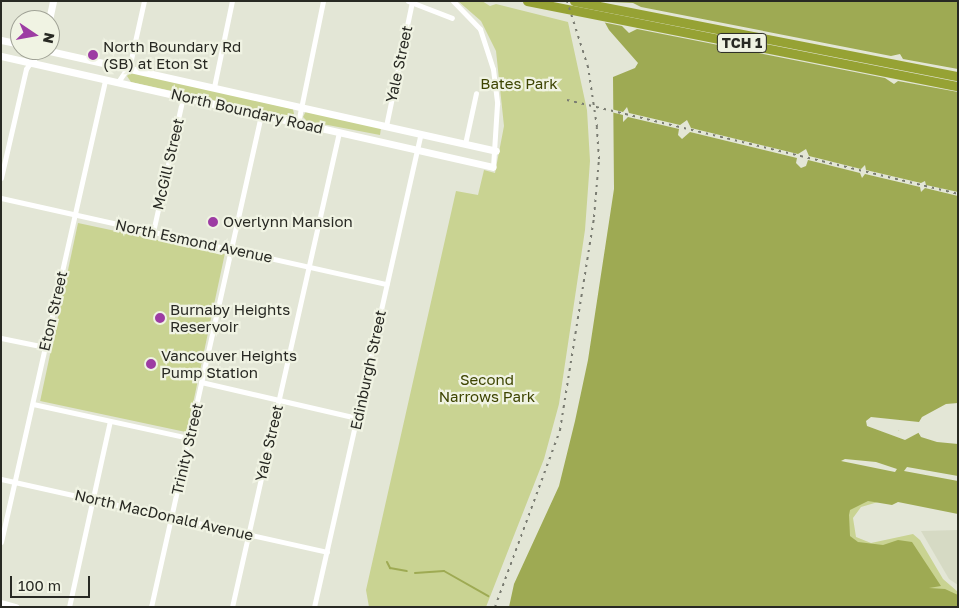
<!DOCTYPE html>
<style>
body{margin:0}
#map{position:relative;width:959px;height:608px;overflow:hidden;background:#e3e6d6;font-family:"Golos Text",sans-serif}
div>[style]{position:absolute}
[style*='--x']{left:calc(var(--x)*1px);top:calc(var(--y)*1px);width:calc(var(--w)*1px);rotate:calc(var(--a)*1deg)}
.built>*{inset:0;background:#d6dac4}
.green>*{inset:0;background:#c9d392;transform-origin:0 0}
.water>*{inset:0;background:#9eaa53}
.pier>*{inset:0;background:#e3e6d6}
.stream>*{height:2px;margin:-1px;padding:0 1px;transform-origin:1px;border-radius:1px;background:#9eaa53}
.street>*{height:5px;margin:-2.5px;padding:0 2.5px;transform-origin:2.5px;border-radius:2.5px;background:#fff}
.secondary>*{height:7px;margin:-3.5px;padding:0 3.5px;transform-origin:3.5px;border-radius:3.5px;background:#fff}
.highway>*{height:9px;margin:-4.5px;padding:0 4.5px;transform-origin:4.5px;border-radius:4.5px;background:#96a234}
.rail>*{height:2px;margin-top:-1px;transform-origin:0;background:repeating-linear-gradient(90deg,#7a7c72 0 2.5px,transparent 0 7.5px)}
.dots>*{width:14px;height:14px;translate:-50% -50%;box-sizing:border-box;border:2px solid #f0f3e3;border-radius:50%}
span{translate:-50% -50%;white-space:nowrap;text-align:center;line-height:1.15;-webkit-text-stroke:4.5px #f0f3e3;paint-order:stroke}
.shield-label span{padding:1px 4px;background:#f0f3e3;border:1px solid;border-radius:4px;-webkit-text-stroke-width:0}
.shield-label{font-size:14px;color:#282923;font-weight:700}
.poi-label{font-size:15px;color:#282923}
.left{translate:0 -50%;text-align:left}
.street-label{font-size:15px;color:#282923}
.park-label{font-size:15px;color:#3d4400}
.frame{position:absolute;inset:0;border:2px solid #282923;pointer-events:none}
.north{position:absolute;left:10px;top:10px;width:50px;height:50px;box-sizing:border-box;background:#f0f3e3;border:1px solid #a0a296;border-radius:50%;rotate:102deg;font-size:14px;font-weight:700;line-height:20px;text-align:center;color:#282923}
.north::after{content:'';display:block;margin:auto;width:18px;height:22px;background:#9d3ca3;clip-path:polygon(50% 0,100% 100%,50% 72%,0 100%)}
.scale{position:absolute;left:10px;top:576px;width:80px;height:22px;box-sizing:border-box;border:2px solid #282923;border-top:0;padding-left:6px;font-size:15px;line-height:18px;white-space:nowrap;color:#282923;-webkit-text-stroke:4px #f0f3e3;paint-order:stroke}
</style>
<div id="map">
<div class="built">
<div style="clip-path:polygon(958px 530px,958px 585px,949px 579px,921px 531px)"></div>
</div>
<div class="green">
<div style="clip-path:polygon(458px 1px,482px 1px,490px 6px,496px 4px,568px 22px,587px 110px,590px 161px,585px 230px,559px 404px,544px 459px,486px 607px,369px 607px,366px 590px,456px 191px,478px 195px,484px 170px,495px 173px,504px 126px,496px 51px,481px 21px)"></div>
<div style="clip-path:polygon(131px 72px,293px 109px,294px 114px,290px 117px,131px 82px,127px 76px)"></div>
<div style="clip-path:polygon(306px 111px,381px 128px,380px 135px,307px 121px,303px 117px)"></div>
<div style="left:78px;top:223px;width:150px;height:182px;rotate:12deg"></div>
<div style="clip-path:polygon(827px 472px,904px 501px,878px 502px,861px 507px,853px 518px,856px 537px,871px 543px,913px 534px,920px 540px,943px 579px,958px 592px,958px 600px,924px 596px,875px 549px,849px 539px)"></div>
</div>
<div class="water">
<div style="clip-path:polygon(593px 1px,958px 1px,958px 403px,946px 404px,922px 417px,919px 422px,896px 428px,906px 437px,918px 432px,921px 437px,937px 442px,958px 444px,958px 476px,907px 467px,904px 471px,958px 481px,958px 514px,898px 502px,892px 505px,868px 501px,850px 510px,849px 515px,850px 536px,858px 542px,883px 545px,898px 540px,912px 542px,941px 586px,929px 588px,945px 589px,958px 595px,958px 607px,509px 607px,514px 584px,559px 486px,575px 421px,588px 360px,614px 189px,613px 77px,635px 68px,638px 63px,609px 30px)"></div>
</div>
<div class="pier">
<div style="clip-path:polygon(590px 1px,633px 3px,641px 7px,891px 56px,900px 54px,903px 59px,958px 69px,958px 92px,898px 81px,894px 84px,885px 78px,637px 29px,629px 33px,622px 26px,602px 22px)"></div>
<div style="clip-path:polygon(627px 107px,629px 113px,680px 125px,687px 120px,691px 128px,798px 154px,806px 149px,809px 156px,861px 169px,865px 165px,866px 170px,921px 183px,925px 181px,926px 185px,958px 192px,958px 196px,925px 188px,921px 192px,920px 187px,865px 174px,862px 178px,860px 173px,808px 160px,806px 166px,801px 168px,796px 163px,797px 158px,690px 132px,682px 139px,678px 135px,679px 129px,628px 117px,623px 122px,623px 115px,611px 112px,611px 109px,623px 112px)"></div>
<div style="clip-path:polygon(871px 417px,919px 422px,918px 427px,898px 430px,907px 435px,917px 430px,920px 432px,905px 440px,867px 426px,866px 421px)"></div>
<div style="clip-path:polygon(845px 459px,876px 462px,897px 469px,895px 472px,841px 461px)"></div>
</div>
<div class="stream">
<div style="--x:387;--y:562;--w:7;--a:63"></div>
<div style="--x:390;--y:568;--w:17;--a:10"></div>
<div style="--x:415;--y:573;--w:29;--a:-4"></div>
<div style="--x:444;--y:571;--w:51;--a:29.6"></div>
</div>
<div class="street">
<div style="--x:408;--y:1;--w:47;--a:21.1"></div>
<div style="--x:453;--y:1;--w:39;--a:46"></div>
<div style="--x:480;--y:29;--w:42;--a:72"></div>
<div style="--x:493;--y:69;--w:35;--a:83"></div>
<div style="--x:497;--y:104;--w:63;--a:93.6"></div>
<div style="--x:118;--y:82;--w:22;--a:-56"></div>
<div style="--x:130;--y:64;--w:65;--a:-77.5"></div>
<div style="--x:214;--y:87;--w:88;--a:-78.2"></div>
<div style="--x:298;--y:123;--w:125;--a:-78.4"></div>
<div style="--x:386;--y:126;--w:127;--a:-78.2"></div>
<div style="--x:465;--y:144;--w:52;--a:-77.8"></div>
<div style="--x:1;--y:178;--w:112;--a:-77.1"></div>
<div style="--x:26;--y:69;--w:7;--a:-56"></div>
<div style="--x:1;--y:198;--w:395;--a:12.6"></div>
<div style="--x:153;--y:232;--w:138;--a:-77.5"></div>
<div style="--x:1;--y:338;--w:45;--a:11.6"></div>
<div style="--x:201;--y:382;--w:160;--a:13"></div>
<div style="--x:33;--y:404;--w:160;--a:12.3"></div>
<div style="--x:1;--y:479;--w:334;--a:12.6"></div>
<div style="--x:1;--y:542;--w:474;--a:-77.3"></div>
<div style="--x:69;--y:607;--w:190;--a:-77.6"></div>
<div style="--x:151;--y:607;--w:504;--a:-77.4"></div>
<div style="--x:232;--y:607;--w:486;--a:-77.3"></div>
<div style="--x:314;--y:607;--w:485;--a:-77.3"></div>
</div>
<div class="secondary">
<div style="--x:49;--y:20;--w:19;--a:-78"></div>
<div style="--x:1;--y:40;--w:19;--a:12"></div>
<div style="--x:45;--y:50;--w:462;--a:12.6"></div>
<div style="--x:1;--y:56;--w:504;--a:12.71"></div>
<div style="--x:30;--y:63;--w:16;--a:-55"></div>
<div style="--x:1;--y:603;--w:15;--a:16"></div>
</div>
<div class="highway">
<div style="--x:527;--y:1;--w:439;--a:11.2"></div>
<div style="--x:574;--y:1;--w:391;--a:11.1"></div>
</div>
<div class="rail">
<div style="--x:567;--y:100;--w:402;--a:13.5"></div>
<div style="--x:495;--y:607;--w:189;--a:-69.8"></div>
<div style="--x:560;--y:430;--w:216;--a:-80.9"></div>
<div style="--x:594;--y:217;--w:58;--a:-85.1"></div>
<div style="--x:599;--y:159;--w:32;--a:-94"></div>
<div style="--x:597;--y:127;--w:61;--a:-98.5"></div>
<div style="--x:588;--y:67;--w:69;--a:-107.7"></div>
</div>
<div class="dots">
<div style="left:93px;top:55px;background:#9d3ca3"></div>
<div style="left:213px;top:222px;background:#9d3ca3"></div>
<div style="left:160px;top:318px;background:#9d3ca3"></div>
<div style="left:151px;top:364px;background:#9d3ca3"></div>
</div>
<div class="shield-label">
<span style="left:742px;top:43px">TCH 1</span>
</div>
<div class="poi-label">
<span class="left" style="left:103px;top:55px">North Boundary Rd<br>(SB) at Eton St</span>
<span class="left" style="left:223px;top:222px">Overlynn Mansion</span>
<span class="left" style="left:170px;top:318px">Burnaby Heights<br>Reservoir</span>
<span class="left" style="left:161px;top:364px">Vancouver Heights<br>Pump Station</span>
</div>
<div class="street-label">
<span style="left:399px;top:64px;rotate:-78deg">Yale Street</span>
<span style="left:247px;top:111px;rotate:13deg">North Boundary Road</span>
<span style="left:168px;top:164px;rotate:-77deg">McGill Street</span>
<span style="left:194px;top:241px;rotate:12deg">North Esmond Avenue</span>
<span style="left:53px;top:311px;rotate:-77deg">Eton Street</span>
<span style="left:368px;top:370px;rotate:-78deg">Edinburgh Street</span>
<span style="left:269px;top:443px;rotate:-77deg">Yale Street</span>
<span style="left:187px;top:449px;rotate:-77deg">Trinity Street</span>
<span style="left:164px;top:515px;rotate:13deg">North MacDonald Avenue</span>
</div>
<div class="park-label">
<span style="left:519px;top:84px">Bates Park</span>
<span style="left:487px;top:388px">Second<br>Narrows Park</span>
</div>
<div class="frame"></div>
<div class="north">N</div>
<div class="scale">100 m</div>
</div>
